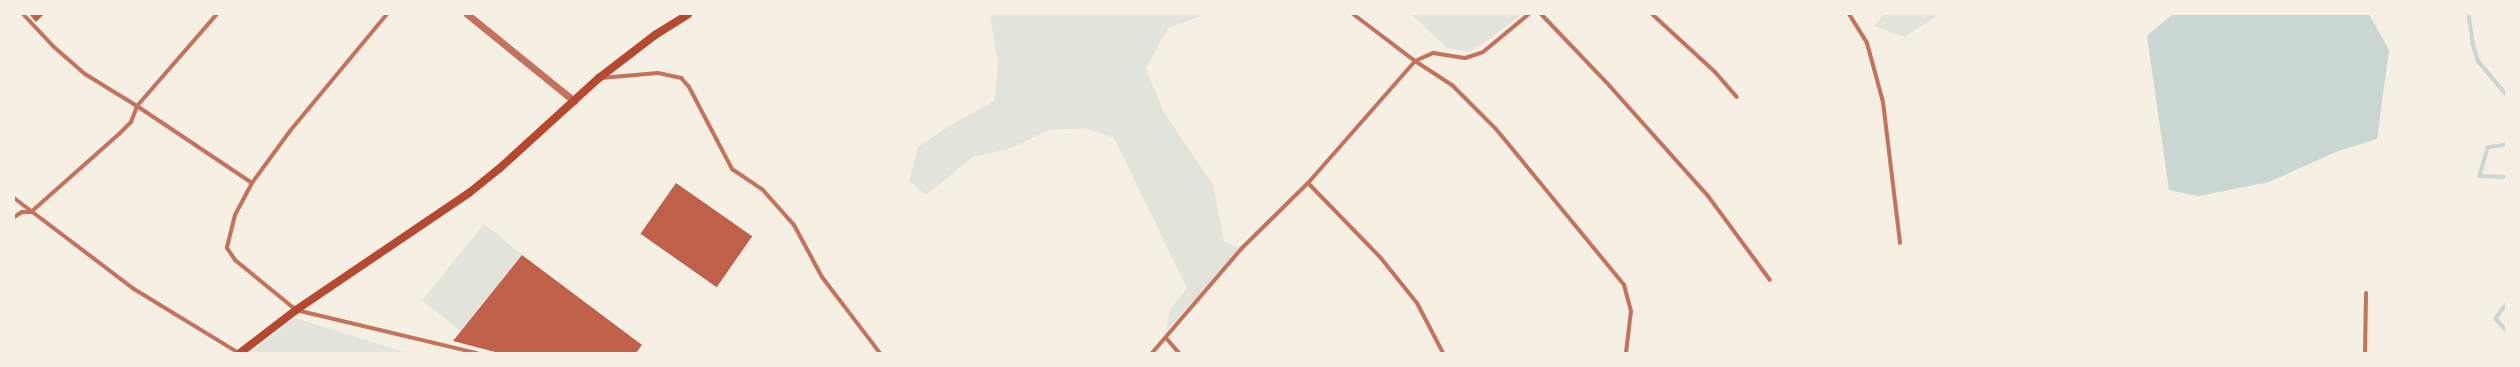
<!DOCTYPE html>
<style>
body{margin:0}
#map{position:relative;width:2520px;height:367px;overflow:hidden;background:#f6efe4;font-family:"Work Sans",sans-serif}
div>[style]{position:absolute}
[style*='--x']{left:calc(var(--x)*1px);top:calc(var(--y)*1px);width:calc(var(--w)*1px);rotate:calc(var(--a)*1deg)}
.green>*{inset:0;background:#e2e4dc;transform-origin:0 0}
.water>*{inset:0;background:#c9d6d2}
.stream>*{height:3.5px;margin:-1.75px;padding:0 1.75px;transform-origin:1.75px;border-radius:1.75px;background:#c9d6d2}
.building>*{inset:0;background:#bf614a;transform-origin:0 0}
.minor>*{height:4px;margin:-2px;padding:0 2px;transform-origin:2px;border-radius:2px;background:#c5725c}
.tertiary>*{height:7px;margin:-3.5px;padding:0 3.5px;transform-origin:3.5px;border-radius:3.5px;background:#c5725c}
.secondary>*{height:8px;margin:-4px;padding:0 4px;transform-origin:4px;border-radius:4px;background:#b5482f}
span{translate:-50% -50%;white-space:nowrap;text-align:center;line-height:1.15;-webkit-text-stroke:3px #f6efe4;paint-order:stroke}
.frame{position:absolute;inset:0;border:15px solid #f6efe4;pointer-events:none}
</style>
<div id="map">
<div class="green">
<div style="clip-path:polygon(990px 14px,1206px 14px,1168px 28px,1146px 68px,1163px 111px,1213px 185px,1224px 241px,1241px 249px,1166px 331px,1170px 309px,1187px 288px,1114px 138px,1085px 128px,1049px 130px,1009px 149px,973px 157px,926px 195px,909px 181px,918px 147px,954px 123px,994px 101px,998px 66px)"></div>
<div style="clip-path:polygon(1411px 14px,1522px 14px,1481px 45px,1468px 52px,1447px 48px)"></div>
<div style="clip-path:polygon(1884px 14px,1940px 14px,1904px 37px,1874px 26px)"></div>
<div style="left:484px;top:224px;width:49px;height:98px;rotate:39deg"></div>
<div style="clip-path:polygon(295px 318px,408px 353px,250px 353px)"></div>
</div>
<div class="water">
<div style="clip-path:polygon(2173px 14px,2369px 14px,2389px 50px,2377px 139px,2338px 151px,2269px 182px,2199px 196px,2169px 190px,2147px 36px)"></div>
</div>
<div class="stream">
<div style="--x:2469;--y:14;--w:30;--a:82"></div>
<div style="--x:2473;--y:44;--w:19;--a:72"></div>
<div style="--x:2479;--y:62;--w:42;--a:49.8"></div>
<div style="--x:2506;--y:145;--w:18;--a:171"></div>
<div style="--x:2488;--y:148;--w:29;--a:106"></div>
<div style="--x:2480;--y:176;--w:26;--a:2"></div>
<div style="--x:2506;--y:305;--w:17;--a:126"></div>
<div style="--x:2496;--y:319;--w:15;--a:48"></div>
</div>
<div class="building">
<div style="clip-path:polygon(29px 14px,44px 14px,36px 22px)"></div>
<div style="left:676px;top:183px;width:93px;height:62px;rotate:35deg"></div>
<div style="clip-path:polygon(522px 255px,642px 345px,636px 353px,499px 353px,453px 341px)"></div>
</div>
<div class="minor">
<div style="--x:23;--y:14;--w:45;--a:46.8"></div>
<div style="--x:54;--y:47;--w:41;--a:41.1"></div>
<div style="--x:85;--y:74;--w:61;--a:31.6"></div>
<div style="--x:137;--y:106;--w:138;--a:33.8"></div>
<div style="--x:387;--y:14;--w:152;--a:129.7"></div>
<div style="--x:290;--y:131;--w:64;--a:126.2"></div>
<div style="--x:252;--y:183;--w:36;--a:118"></div>
<div style="--x:235;--y:215;--w:34;--a:104"></div>
<div style="--x:227;--y:248;--w:14;--a:56"></div>
<div style="--x:235;--y:260;--w:79;--a:39.3"></div>
<div style="--x:296;--y:310;--w:186;--a:13.4"></div>
<div style="--x:1353;--y:14;--w:78;--a:37.2"></div>
<div style="--x:1415;--y:61;--w:44;--a:33"></div>
<div style="--x:1452;--y:85;--w:62;--a:45"></div>
<div style="--x:1496;--y:129;--w:202;--a:50.6"></div>
<div style="--x:1624;--y:285;--w:27;--a:75"></div>
<div style="--x:1631;--y:311;--w:42;--a:96.8"></div>
<div style="--x:1541;--y:14;--w:95;--a:46.3"></div>
<div style="--x:1607;--y:83;--w:152;--a:48.2"></div>
<div style="--x:1708;--y:196;--w:104;--a:53.6"></div>
<div style="--x:1652;--y:14;--w:86;--a:42.6"></div>
<div style="--x:1715;--y:72;--w:33;--a:49"></div>
<div style="--x:1849;--y:14;--w:34;--a:58"></div>
<div style="--x:1867;--y:43;--w:61;--a:74.8"></div>
<div style="--x:1883;--y:102;--w:142;--a:83.1"></div>
<div style="--x:601;--y:78;--w:57;--a:-5"></div>
<div style="--x:658;--y:73;--w:24;--a:12"></div>
<div style="--x:681;--y:78;--w:12;--a:48"></div>
<div style="--x:689;--y:87;--w:93;--a:62.3"></div>
<div style="--x:732;--y:169;--w:36;--a:34"></div>
<div style="--x:762;--y:189;--w:48;--a:48.4"></div>
<div style="--x:794;--y:225;--w:59;--a:61.7"></div>
<div style="--x:822;--y:277;--w:96;--a:52.7"></div>
<div style="--x:1308;--y:183;--w:103;--a:45.8"></div>
<div style="--x:1380;--y:257;--w:59;--a:51.2"></div>
<div style="--x:1417;--y:303;--w:56;--a:62.5"></div>
<div style="--x:14;--y:198;--w:151;--a:37.2"></div>
<div style="--x:134;--y:289;--w:123;--a:31.4"></div>
<div style="--x:14;--y:217;--w:9;--a:-32"></div>
<div style="--x:22;--y:212;--w:9;--a:0"></div>
<div style="--x:31;--y:212;--w:118;--a:-41.6"></div>
<div style="--x:119;--y:134;--w:17;--a:-45"></div>
<div style="--x:131;--y:122;--w:17;--a:-69"></div>
<div style="--x:137;--y:106;--w:122;--a:-49"></div>
<div style="--x:1166;--y:338;--w:20;--a:49"></div>
<div style="--x:1152;--y:353;--w:137;--a:-49.4"></div>
<div style="--x:1241;--y:249;--w:94;--a:-44.6"></div>
<div style="--x:1308;--y:183;--w:162;--a:-48.7"></div>
<div style="--x:1415;--y:61;--w:20;--a:-24"></div>
<div style="--x:1433;--y:53;--w:32;--a:9"></div>
<div style="--x:1465;--y:58;--w:19;--a:-18"></div>
<div style="--x:1483;--y:52;--w:60;--a:-39.6"></div>
<div style="--x:2365;--y:353;--w:60;--a:-89"></div>
</div>
<div class="tertiary">
<div style="--x:467;--y:14;--w:138;--a:39.1"></div>
</div>
<div class="secondary">
<div style="--x:240;--y:353;--w:71;--a:-37.5"></div>
<div style="--x:296;--y:310;--w:209;--a:-34.1"></div>
<div style="--x:469;--y:193;--w:40;--a:-39"></div>
<div style="--x:500;--y:168;--w:134;--a:-42.3"></div>
<div style="--x:599;--y:78;--w:71;--a:-37.5"></div>
<div style="--x:655;--y:35;--w:39;--a:-32"></div>
</div>
<div class="frame"></div>
</div>
